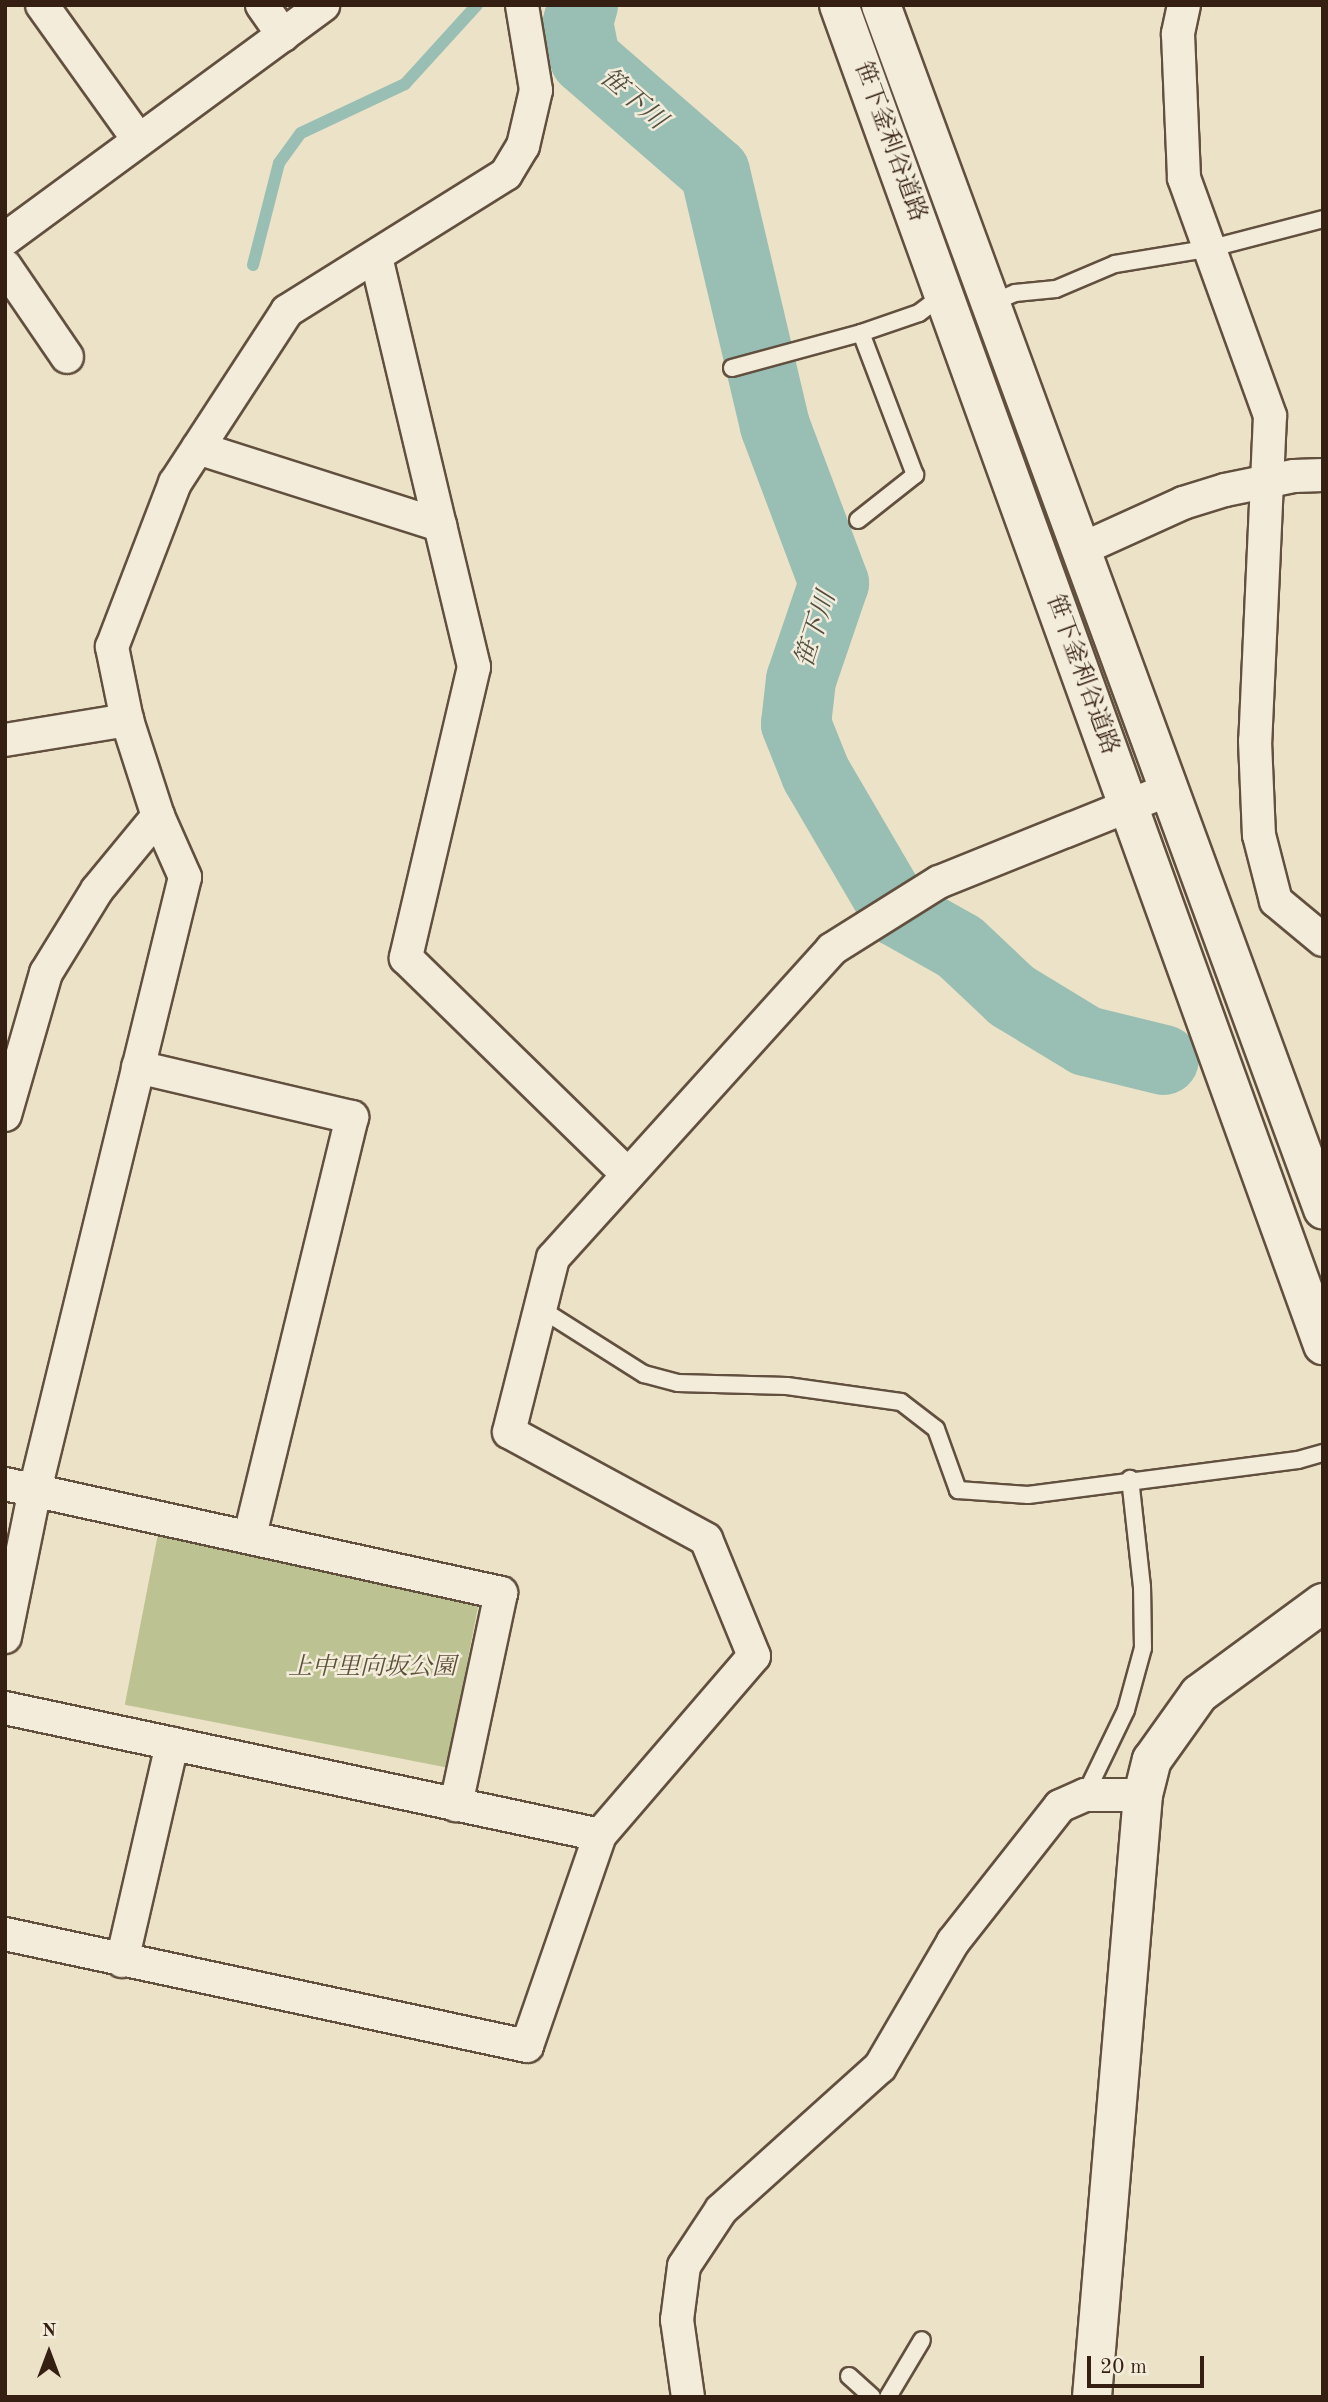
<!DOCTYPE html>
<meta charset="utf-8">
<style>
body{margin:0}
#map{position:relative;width:1328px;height:2402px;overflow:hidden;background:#ece2c7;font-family:"Old Standard TT","Noto Serif JP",serif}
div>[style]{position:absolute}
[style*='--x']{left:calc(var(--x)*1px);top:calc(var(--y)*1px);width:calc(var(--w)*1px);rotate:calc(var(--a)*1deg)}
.green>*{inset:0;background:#bdc292;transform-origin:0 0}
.stream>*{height:12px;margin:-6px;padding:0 6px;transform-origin:6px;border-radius:6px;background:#99beb4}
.river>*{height:70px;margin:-35px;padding:0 35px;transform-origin:35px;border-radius:35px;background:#99beb4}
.roads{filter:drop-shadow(2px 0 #62503f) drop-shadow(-2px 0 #62503f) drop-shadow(0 2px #62503f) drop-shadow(0 -2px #62503f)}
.service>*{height:16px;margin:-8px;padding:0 8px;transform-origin:8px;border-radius:8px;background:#f3ecdb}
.minor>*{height:32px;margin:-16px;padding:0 16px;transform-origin:16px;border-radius:16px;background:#f3ecdb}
.tertiary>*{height:38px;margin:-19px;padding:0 19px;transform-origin:19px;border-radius:19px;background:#f3ecdb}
span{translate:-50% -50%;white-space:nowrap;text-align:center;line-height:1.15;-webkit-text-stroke:5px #f3ecdb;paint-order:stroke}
.street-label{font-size:24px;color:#341f12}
.park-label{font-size:24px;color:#5d5038;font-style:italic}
.water-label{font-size:26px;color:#524f43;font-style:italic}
.frame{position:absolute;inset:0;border:7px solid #341f12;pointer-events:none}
.north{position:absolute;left:14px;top:2318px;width:70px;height:70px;-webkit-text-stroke:5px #f3ecdb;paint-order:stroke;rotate:0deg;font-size:19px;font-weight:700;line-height:28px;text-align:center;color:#341f12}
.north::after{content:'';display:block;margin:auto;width:24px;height:32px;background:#341f12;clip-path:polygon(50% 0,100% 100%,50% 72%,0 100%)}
.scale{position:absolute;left:1087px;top:2356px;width:117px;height:32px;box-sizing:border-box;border:4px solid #341f12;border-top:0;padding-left:9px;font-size:21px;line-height:24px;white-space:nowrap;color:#341f12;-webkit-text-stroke:5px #f3ecdb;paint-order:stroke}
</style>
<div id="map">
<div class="green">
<div style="left:158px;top:1534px;width:328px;height:174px;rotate:11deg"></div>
</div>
<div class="stream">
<div style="--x:253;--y:265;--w:105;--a:-75.7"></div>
<div style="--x:279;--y:163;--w:37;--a:-54"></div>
<div style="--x:301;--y:133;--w:115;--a:-25.2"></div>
<div style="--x:405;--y:84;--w:107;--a:-47.7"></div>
</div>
<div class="river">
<div style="--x:583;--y:5;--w:18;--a:106"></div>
<div style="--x:578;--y:22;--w:38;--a:79"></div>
<div style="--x:585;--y:59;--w:172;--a:41"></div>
<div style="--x:715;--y:172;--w:261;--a:76.7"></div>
<div style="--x:775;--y:426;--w:168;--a:69.4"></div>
<div style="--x:834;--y:583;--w:102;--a:108.8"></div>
<div style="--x:801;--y:680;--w:44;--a:96.5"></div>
<div style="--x:796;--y:724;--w:54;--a:68.2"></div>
<div style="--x:816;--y:774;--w:159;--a:59.7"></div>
<div style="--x:896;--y:911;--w:73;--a:29.4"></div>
<div style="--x:960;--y:947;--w:71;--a:43.3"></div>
<div style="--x:1012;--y:996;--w:87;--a:31.3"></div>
<div style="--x:1086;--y:1041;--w:80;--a:13.7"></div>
</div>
<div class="roads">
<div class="service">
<div style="--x:989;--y:304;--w:28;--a:-23"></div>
<div style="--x:1015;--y:293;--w:41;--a:-5.6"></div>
<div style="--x:1056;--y:289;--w:64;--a:-23"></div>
<div style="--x:1115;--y:264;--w:98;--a:-9.4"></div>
<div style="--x:1212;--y:248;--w:115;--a:-14.6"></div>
<div style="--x:732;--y:368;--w:134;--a:-15.2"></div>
<div style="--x:861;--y:333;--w:61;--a:-19"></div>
<div style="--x:919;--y:313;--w:30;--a:-37"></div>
<div style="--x:858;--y:520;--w:73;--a:-38.3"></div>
<div style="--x:915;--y:475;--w:152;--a:-110.8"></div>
<div style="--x:541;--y:1309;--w:122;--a:32.3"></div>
<div style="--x:644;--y:1374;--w:35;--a:15"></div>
<div style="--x:678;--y:1383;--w:109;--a:1.6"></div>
<div style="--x:787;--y:1386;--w:115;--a:8"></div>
<div style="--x:901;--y:1402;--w:44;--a:37.6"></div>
<div style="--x:936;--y:1429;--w:65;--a:70.2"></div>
<div style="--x:958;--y:1490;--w:70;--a:4.1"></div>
<div style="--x:1028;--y:1495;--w:272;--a:-7.4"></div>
<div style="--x:1298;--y:1460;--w:26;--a:-16"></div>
<div style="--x:1085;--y:1795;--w:94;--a:-64.2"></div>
<div style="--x:1126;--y:1710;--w:64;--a:-74.7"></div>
<div style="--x:1143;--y:1648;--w:61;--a:-90.9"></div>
<div style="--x:1142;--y:1587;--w:109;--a:-96.3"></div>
<div style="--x:849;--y:2376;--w:31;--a:42"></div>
<div style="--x:888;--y:2397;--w:66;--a:-59.2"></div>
</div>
<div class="minor">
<div style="--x:42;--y:5;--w:165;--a:54.4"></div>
<div style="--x:262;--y:5;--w:37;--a:55"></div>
<div style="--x:1184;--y:5;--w:30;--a:102"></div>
<div style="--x:1178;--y:34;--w:144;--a:87.6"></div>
<div style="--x:1184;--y:178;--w:253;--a:70.1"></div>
<div style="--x:1270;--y:416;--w:325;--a:92.6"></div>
<div style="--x:1255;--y:741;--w:94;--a:87.6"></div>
<div style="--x:1259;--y:835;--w:68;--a:75.6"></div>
<div style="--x:1276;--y:901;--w:61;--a:39.7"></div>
<div style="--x:5;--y:239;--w:395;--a:-36.3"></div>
<div style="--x:376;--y:257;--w:276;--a:76.6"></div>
<div style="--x:5;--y:266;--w:110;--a:55.7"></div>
<div style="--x:198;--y:448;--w:254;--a:17.7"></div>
<div style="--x:440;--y:525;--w:146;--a:76.5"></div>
<div style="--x:474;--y:667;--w:299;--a:103.2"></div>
<div style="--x:406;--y:958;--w:310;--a:44.3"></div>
<div style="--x:1084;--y:548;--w:109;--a:-24.4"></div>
<div style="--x:1183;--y:503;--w:44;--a:-17.2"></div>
<div style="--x:1225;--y:490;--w:70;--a:-11.5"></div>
<div style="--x:1294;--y:476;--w:29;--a:-2"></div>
<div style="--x:5;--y:740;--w:124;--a:-9.3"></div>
<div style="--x:138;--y:1067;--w:220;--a:13.2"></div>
<div style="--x:352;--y:1117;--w:430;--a:103.7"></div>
<div style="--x:5;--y:1115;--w:148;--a:-73.9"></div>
<div style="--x:46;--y:973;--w:97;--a:-58.4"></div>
<div style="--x:97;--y:890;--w:96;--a:-50.5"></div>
<div style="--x:5;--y:1484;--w:508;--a:12.39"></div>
<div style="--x:501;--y:1593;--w:217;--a:102"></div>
<div style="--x:5;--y:1637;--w:150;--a:-78.5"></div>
<div style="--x:35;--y:1490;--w:631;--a:-76.25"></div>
<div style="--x:185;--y:877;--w:67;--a:-113.9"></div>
<div style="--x:158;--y:816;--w:101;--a:-107.9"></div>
<div style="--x:127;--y:720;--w:75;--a:-101.6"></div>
<div style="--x:112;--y:647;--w:176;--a:-69"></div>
<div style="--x:175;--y:483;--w:205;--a:-56.9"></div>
<div style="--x:287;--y:311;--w:258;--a:-32"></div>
<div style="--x:506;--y:174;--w:33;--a:-59"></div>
<div style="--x:523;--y:146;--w:57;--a:-76.9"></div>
<div style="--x:536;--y:90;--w:86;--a:-99.4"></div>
<div style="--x:5;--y:1708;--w:608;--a:12.05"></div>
<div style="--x:600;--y:1835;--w:223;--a:109.1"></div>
<div style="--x:527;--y:2046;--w:534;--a:-167.89"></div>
<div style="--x:600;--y:1835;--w:236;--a:-49.3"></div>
<div style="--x:754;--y:1656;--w:126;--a:-112.3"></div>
<div style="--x:706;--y:1539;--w:224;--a:-151.5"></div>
<div style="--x:509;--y:1432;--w:179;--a:-75.8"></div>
<div style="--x:553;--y:1258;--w:416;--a:-47.9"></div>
<div style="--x:832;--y:949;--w:126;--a:-32.1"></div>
<div style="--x:939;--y:882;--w:249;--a:-21.9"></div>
<div style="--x:122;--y:1961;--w:223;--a:-77"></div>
<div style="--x:688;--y:2397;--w:78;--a:-98.1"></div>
<div style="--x:677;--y:2320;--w:54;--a:-82.6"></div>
<div style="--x:684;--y:2266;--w:67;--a:-56.5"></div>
<div style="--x:721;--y:2210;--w:214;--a:-42"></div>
<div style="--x:880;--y:2067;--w:145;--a:-59.7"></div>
<div style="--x:953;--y:1942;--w:173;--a:-51.8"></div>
<div style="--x:1060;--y:1806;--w:27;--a:-24"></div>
<div style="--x:1085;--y:1795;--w:58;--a:0"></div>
</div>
<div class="tertiary">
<div style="--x:839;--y:5;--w:1425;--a:70.14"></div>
<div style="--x:881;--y:5;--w:1283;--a:69.84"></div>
<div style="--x:1092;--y:2397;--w:604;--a:-85.16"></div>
<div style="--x:1143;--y:1795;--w:36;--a:-76"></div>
<div style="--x:1152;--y:1760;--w:81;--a:-54.5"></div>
<div style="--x:1199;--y:1694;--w:154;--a:-36.3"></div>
</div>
</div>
<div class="street-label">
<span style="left:889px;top:142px;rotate:70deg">笹下釜利谷道路</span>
<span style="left:1081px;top:675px;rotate:70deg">笹下釜利谷道路</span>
</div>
<div class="park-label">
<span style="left:372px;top:1669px">上中里向坂公園</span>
</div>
<div class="water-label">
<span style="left:632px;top:100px;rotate:41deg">笹下川</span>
<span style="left:817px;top:630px;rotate:-72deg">笹下川</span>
</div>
<div class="frame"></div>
<div class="north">N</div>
<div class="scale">20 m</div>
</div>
